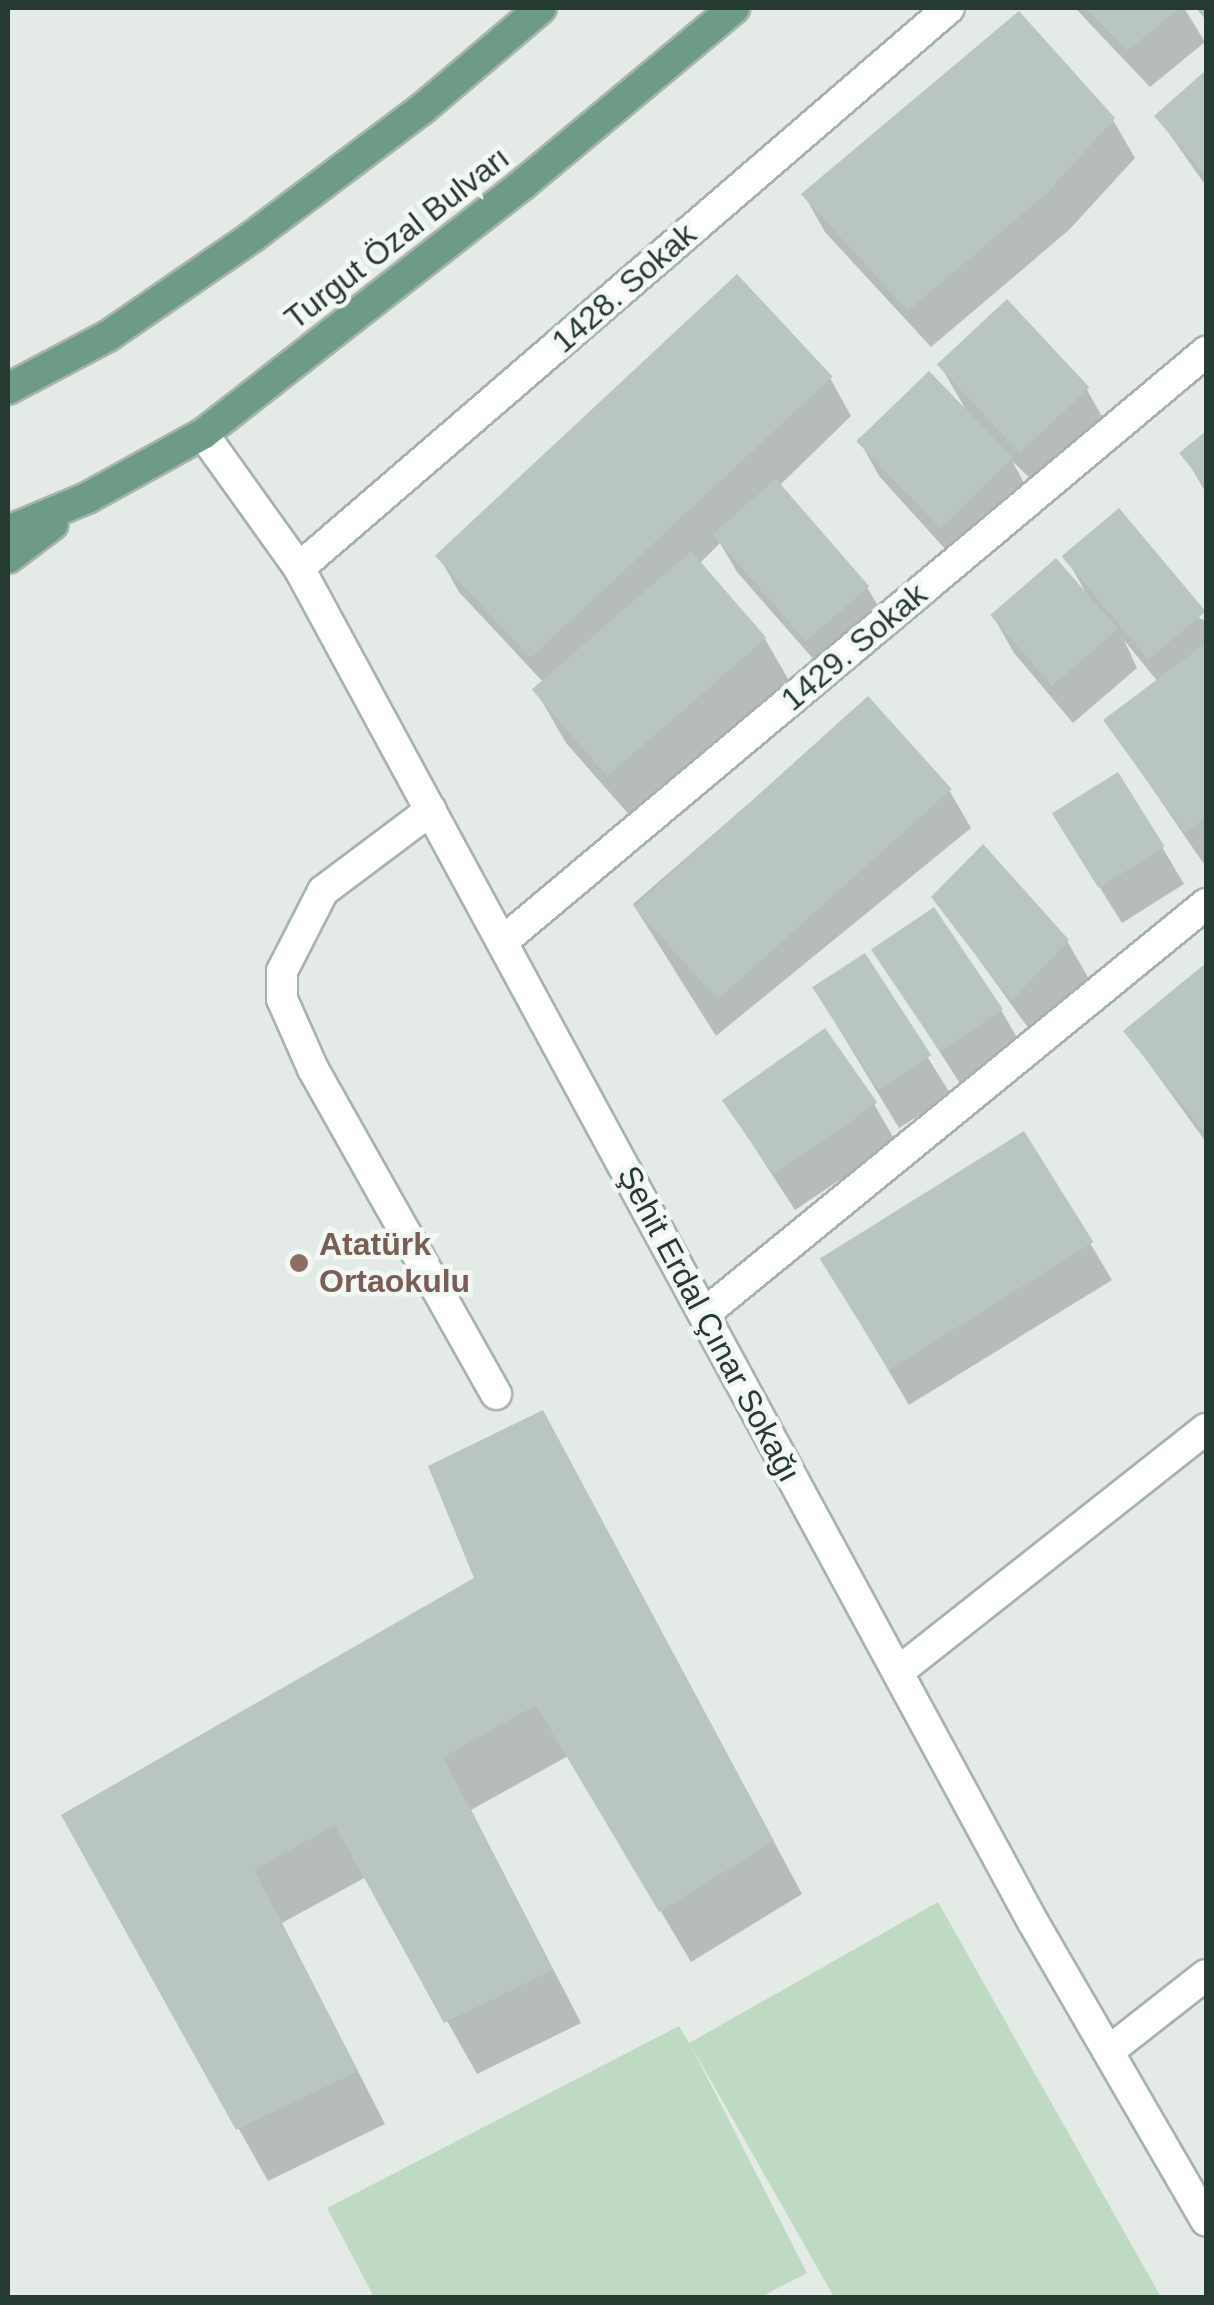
<!DOCTYPE html>
<meta charset="utf-8">
<style>
body{margin:0}
#map{position:relative;width:1214px;height:2305px;overflow:hidden;background:#e4ebe7;font-family:Arial,sans-serif}
div>[style]{position:absolute}
[style*='--x']{left:calc(var(--x)*1px);top:calc(var(--y)*1px);width:calc(var(--w)*1px);rotate:calc(var(--a)*1deg)}
.green>*{inset:0;background:#bfdac2}
.shadow>*{inset:0;background:#0003}
.building>*{inset:0;background:#b9c6bf;transform-origin:0 0}
.roads{filter:drop-shadow(2px 0 #a7b3ad) drop-shadow(-2px 0 #a7b3ad) drop-shadow(0 2px #a7b3ad) drop-shadow(0 -2px #a7b3ad)}
.minor>*{height:30px;margin:-15px;padding:0 15px;transform-origin:15px;border-radius:15px;background:#fff}
.primary>*{height:30px;margin:-15px;padding:0 15px;transform-origin:15px;border-radius:15px;background:#6e9b88}
.dots>*{width:28px;height:28px;translate:-50% -50%;box-sizing:border-box;border:5px solid #f4f8f5;border-radius:50%}
span{translate:-50% -50%;white-space:nowrap;text-align:center;line-height:1.15;-webkit-text-stroke:9px #f4f8f5;paint-order:stroke}
.street-label{font-size:32px;color:#253b32}
.education-label{font-size:32px;color:#785e54;font-weight:700}
.left{translate:0 -50%;text-align:left}
.frame{position:absolute;inset:0;border:10px solid #253b32;pointer-events:none}
</style>
<div id="map">
<div class="green">
<div style="clip-path:polygon(938px 1902px,1161px 2297px,834px 2297px,690px 2044px,807px 2273px,761px 2297px,374px 2297px,327px 2208px,679px 2026px,689px 2043px)"></div>
</div>
<div class="shadow">
<div style="clip-path:polygon(1075px 8px,1184px 8px,1205px 42px,1150px 87px)"></div>
<div style="clip-path:polygon(1196px 8px,1206px 8px,1206px 20px)"></div>
<div style="clip-path:polygon(1206px 73px,1206px 186px,1157px 116px)"></div>
<div style="clip-path:polygon(1113px 120px,1135px 158px,1069px 230px,931px 347px,825px 232px,804px 195px)"></div>
<div style="clip-path:polygon(940px 365px,1087px 390px,1108px 427px,1041px 489px,1012px 461px,1032px 497px,957px 562px,879px 476px,858px 438px,966px 410px)"></div>
<div style="clip-path:polygon(830px 378px,851px 416px,779px 486px,867px 587px,889px 625px,830px 678px,737px 572px,720px 543px,699px 564px,765px 639px,795px 691px,639px 826px,566px 743px,536px 691px,544px 683px,459px 592px,438px 555px)"></div>
<div style="clip-path:polygon(1206px 434px,1206px 493px,1183px 453px)"></div>
<div style="clip-path:polygon(1065px 556px,1206px 621px,1206px 867px,1106px 721px,1158px 682px,1124px 640px,1137px 668px,1073px 723px,1014px 653px,993px 616px,1085px 591px)"></div>
<div style="clip-path:polygon(868px 700px,949px 790px,971px 828px,716px 1036px,633px 904px)"></div>
<div style="clip-path:polygon(1162px 847px,1184px 884px,1122px 923px,1077px 851px)"></div>
<div style="clip-path:polygon(934px 897px,1067px 941px,1089px 979px,1034px 1036px)"></div>
<div style="clip-path:polygon(874px 950px,1001px 1010px,1023px 1048px,963px 1088px)"></div>
<div style="clip-path:polygon(865px 956px,951px 1095px,899px 1128px,836px 1024px)"></div>
<div style="clip-path:polygon(1206px 967px,1206px 1142px,1126px 1032px)"></div>
<div style="clip-path:polygon(723px 1099px,874px 1104px,896px 1142px,795px 1210px)"></div>
<div style="clip-path:polygon(1090px 1243px,1112px 1280px,909px 1405px,821px 1257px)"></div>
<div style="clip-path:polygon(572px 1465px,802px 1894px,691px 1962px,568px 1756px,471px 1810px,581px 2023px,477px 2074px,366px 1877px,282px 1923px,385px 2124px,268px 2181px,64px 1816px,477px 1579px)"></div>
</div>
<div class="building">
<div style="clip-path:polygon(1086px 8px,1180px 8px,1127px 51px)"></div>
<div style="clip-path:polygon(1019px 11px,1115px 118px,1048px 192px,908px 311px,801px 194px)"></div>
<div style="clip-path:polygon(1206px 70px,1206px 176px,1154px 116px)"></div>
<div style="left:737px;top:274px;width:140px;height:413px;rotate:47deg"></div>
<div style="left:1007px;top:299px;width:121px;height:96px;rotate:47deg"></div>
<div style="left:929px;top:371px;width:121px;height:101px;rotate:46deg"></div>
<div style="clip-path:polygon(1206px 431px,1206px 486px,1179px 453px)"></div>
<div style="left:776px;top:479px;width:142px;height:84px;rotate:49deg"></div>
<div style="left:1119px;top:508px;width:135px;height:75px;rotate:50deg"></div>
<div style="left:691px;top:551px;width:115px;height:211px;rotate:49deg"></div>
<div style="left:1056px;top:558px;width:94px;height:87px;rotate:49deg"></div>
<div style="clip-path:polygon(1206px 643px,1206px 817px,1185px 833px,1103px 720px)"></div>
<div style="left:868px;top:696px;width:125px;height:315px;rotate:48deg"></div>
<div style="left:1118px;top:772px;width:88px;height:78px;rotate:58deg"></div>
<div style="clip-path:polygon(983px 844px,1069px 940px,1011px 1001px,931px 897px)"></div>
<div style="left:934px;top:907px;width:123px;height:76px;rotate:56deg"></div>
<div style="left:865px;top:953px;width:122px;height:63px;rotate:57deg"></div>
<div style="clip-path:polygon(1206px 963px,1206px 1134px,1123px 1031px)"></div>
<div style="left:825px;top:1028px;width:91px;height:126px;rotate:55deg"></div>
<div style="left:1024px;top:1131px;width:131px;height:241px;rotate:58deg"></div>
<div style="clip-path:polygon(543px 1410px,774px 1841px,659px 1912px,536px 1705px,443px 1757px,553px 1970px,444px 2023px,335px 1825px,254px 1870px,358px 2071px,236px 2130px,61px 1815px,474px 1578px,428px 1466px)"></div>
</div>
<div class="roads">
<div class="minor">
<div style="--x:203;--y:434;--w:165;--a:54.4"></div>
<div style="--x:299;--y:568;--w:1540;--a:61.54"></div>
<div style="--x:1033;--y:1922;--w:345;--a:59.9"></div>
<div style="--x:299;--y:568;--w:858;--a:-40.75"></div>
<div style="--x:431;--y:810;--w:135;--a:143.1"></div>
<div style="--x:323;--y:891;--w:90;--a:117.1"></div>
<div style="--x:282;--y:971;--w:28;--a:90"></div>
<div style="--x:282;--y:999;--w:77;--a:66.1"></div>
<div style="--x:313;--y:1069;--w:373;--a:60.6"></div>
<div style="--x:502;--y:942;--w:919;--a:-39.97"></div>
<div style="--x:704;--y:1314;--w:648;--a:-39.24"></div>
<div style="--x:898;--y:1672;--w:392;--a:-38.3"></div>
<div style="--x:1109;--y:2051;--w:123;--a:-38.1"></div>
</div>
<div class="primary">
<div style="--x:8;--y:389;--w:113;--a:-27.9"></div>
<div style="--x:108;--y:336;--w:175;--a:-34.5"></div>
<div style="--x:252;--y:237;--w:213;--a:-37"></div>
<div style="--x:422;--y:109;--w:156;--a:-40.3"></div>
<div style="--x:8;--y:531;--w:86;--a:-22.7"></div>
<div style="--x:87;--y:498;--w:132;--a:-28.9"></div>
<div style="--x:203;--y:434;--w:406;--a:-38"></div>
<div style="--x:523;--y:184;--w:275;--a:-39.8"></div>
<div style="--x:8;--y:558;--w:56;--a:-37.1"></div>
</div>
</div>
<div class="dots">
<div style="left:299px;top:1263px;background:#8d6e63"></div>
</div>
<div class="street-label">
<span style="left:397px;top:238px;rotate:-38deg">Turgut Özal Bulvarı</span>
<span style="left:624px;top:288px;rotate:-41deg">1428. Sokak</span>
<span style="left:854px;top:647px;rotate:-40deg">1429. Sokak</span>
<span style="left:709px;top:1324px;rotate:62deg">Şehit Erdal Çınar Sokağı</span>
</div>
<div class="education-label">
<span class="left" style="left:319px;top:1263px">Atatürk<br>Ortaokulu</span>
</div>
<div class="frame"></div>
</div>
